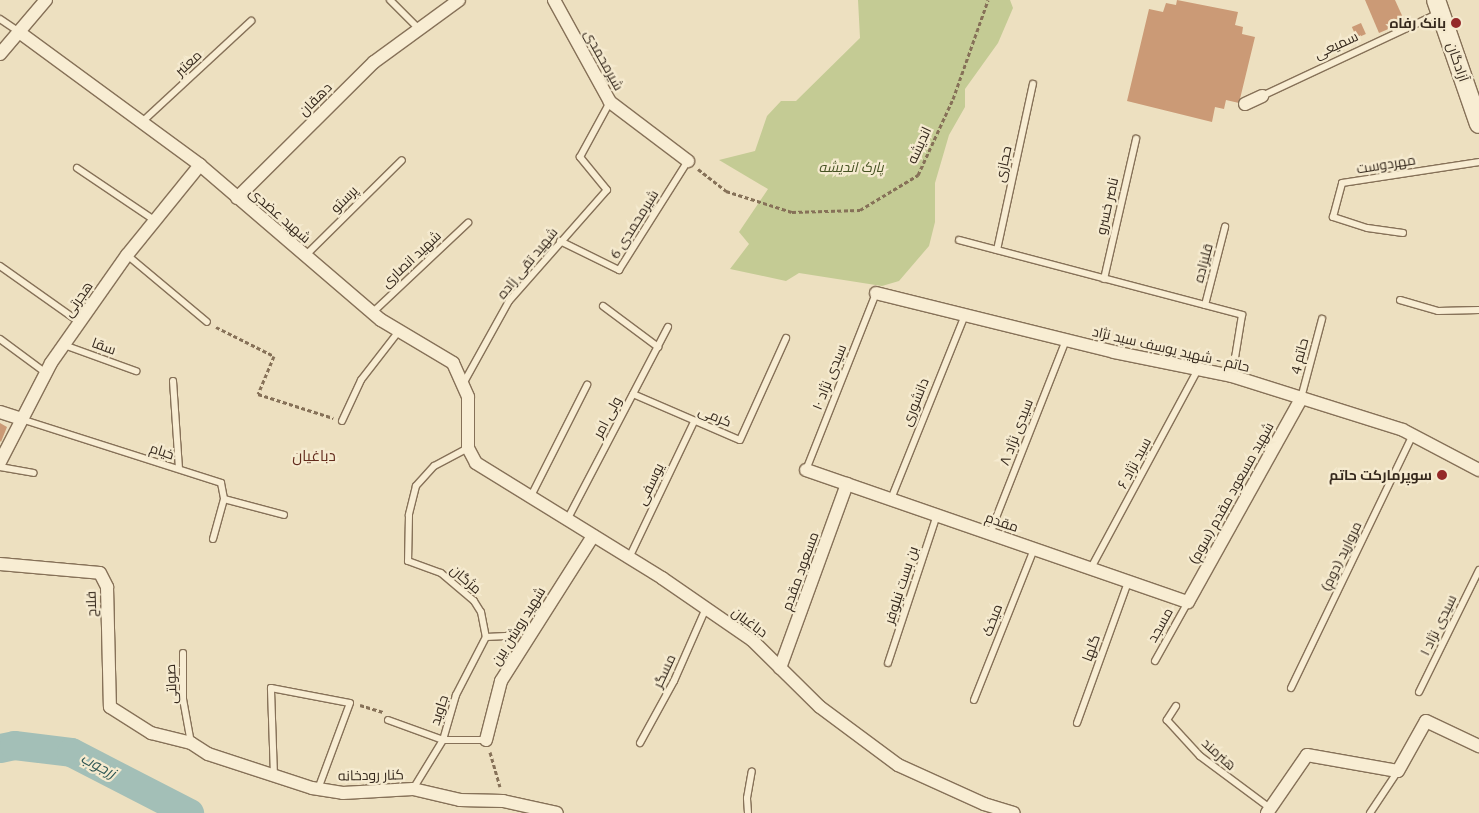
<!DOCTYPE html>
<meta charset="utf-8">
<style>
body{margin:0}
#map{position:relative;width:1479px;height:813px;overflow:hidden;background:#ede0c0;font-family:"Roboto Serif",Cairo,serif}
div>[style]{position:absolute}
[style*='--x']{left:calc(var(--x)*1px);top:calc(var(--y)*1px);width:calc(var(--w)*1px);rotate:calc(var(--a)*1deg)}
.green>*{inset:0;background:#c4cb94}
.river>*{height:29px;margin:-14.5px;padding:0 14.5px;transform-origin:14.5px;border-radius:14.5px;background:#a3bfb7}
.building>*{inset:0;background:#cb9a76;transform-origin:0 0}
.path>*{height:3px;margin-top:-1.5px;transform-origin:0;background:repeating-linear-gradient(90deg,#867158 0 4px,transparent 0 6.5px)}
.roads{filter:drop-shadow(1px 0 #867158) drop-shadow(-1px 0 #867158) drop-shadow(0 1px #867158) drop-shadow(0 -1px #867158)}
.lane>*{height:6px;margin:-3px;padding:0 3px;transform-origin:3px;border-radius:3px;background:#f8edd3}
.street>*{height:12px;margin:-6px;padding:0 6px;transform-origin:6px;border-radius:6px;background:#f8edd3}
.secondary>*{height:18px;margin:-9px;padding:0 9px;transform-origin:9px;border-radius:9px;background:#f8edd3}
.dots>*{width:14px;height:14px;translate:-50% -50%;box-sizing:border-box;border:2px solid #f5eacf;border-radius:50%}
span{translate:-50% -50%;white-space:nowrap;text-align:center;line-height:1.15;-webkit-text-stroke:4.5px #f5eacf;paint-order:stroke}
.poi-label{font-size:14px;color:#36291d;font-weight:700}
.right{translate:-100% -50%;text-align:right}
.street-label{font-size:14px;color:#36291d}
.park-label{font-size:14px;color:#465223;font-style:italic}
.neighbourhood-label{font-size:15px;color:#622b1c}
.water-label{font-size:15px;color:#2c5553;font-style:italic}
</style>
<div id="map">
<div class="green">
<div style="clip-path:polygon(858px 0,1010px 0,1013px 8px,998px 43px,965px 89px,965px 107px,949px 135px,935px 183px,935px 222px,929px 246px,899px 281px,882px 286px,799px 273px,786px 281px,730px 269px,749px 244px,739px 232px,768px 189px,719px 160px,755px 151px,767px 116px,781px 101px,796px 101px,860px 38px)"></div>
</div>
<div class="river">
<div style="--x:0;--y:748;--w:14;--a:-12"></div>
<div style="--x:14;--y:745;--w:57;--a:7"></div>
<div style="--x:71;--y:752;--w:133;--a:27.3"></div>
</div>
<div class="building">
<div style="clip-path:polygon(1177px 0,1238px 12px,1235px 25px,1243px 27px,1242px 34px,1255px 37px,1239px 103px,1226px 100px,1224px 109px,1215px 107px,1212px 122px,1127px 101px,1149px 9px,1163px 12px,1166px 3px,1176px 5px)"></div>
<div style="clip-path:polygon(1365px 0,1395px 0,1405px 22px,1379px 33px)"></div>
<div style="left:1361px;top:23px;width:12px;height:10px;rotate:66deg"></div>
<div style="clip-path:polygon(0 423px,7px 427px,1px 442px,0 441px)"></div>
</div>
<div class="path">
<div style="--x:698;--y:169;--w:36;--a:38"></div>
<div style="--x:726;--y:191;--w:69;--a:17.7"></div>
<div style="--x:792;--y:212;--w:68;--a:-1.7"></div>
<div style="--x:860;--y:210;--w:68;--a:-31.1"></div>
<div style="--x:918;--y:175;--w:84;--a:-65.3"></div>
<div style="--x:953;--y:99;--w:105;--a:-70.5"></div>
<div style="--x:216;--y:327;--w:65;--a:26.6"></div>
<div style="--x:274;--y:356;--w:41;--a:112.8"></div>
<div style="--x:258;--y:394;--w:79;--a:17.7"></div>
<div style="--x:360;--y:705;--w:24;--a:17"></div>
<div style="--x:490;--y:752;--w:36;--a:74"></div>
</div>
<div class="roads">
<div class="lane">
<div style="--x:390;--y:0;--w:41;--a:45"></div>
<div style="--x:0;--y:19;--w:23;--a:34"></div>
<div style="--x:1262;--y:96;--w:195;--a:-25.1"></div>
<div style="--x:142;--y:122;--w:149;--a:-42.8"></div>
<div style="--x:77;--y:168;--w:93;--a:34"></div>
<div style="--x:1403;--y:233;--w:36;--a:-172"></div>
<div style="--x:1367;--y:228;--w:36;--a:-162"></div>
<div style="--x:1333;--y:217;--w:35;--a:-75"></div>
<div style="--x:1342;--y:183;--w:139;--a:-8.7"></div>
<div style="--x:959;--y:240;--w:293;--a:14.8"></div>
<div style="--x:1242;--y:315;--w:62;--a:99.3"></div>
<div style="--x:560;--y:241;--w:66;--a:26.2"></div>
<div style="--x:619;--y:270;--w:129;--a:-57.7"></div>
<div style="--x:997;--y:250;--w:170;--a:-77.8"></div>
<div style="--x:127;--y:255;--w:104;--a:39.9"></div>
<div style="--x:305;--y:256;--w:136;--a:-44.7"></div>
<div style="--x:0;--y:266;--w:97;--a:35.3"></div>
<div style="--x:1104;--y:279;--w:144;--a:-77.1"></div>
<div style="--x:1400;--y:300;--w:40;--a:16"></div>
<div style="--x:1438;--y:311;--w:41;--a:-1.4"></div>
<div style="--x:1205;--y:305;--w:81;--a:-75.6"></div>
<div style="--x:603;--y:306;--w:69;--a:36.7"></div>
<div style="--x:372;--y:313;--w:132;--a:-43.2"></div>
<div style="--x:0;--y:339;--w:57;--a:36.5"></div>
<div style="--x:64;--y:345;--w:77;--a:19.9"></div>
<div style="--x:173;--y:381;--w:88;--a:86.1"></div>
<div style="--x:463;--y:384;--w:95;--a:-61"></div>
<div style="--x:509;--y:301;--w:148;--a:-48.6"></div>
<div style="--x:607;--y:190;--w:43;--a:-129.3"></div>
<div style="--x:580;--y:157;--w:63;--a:-61.4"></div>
<div style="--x:633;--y:394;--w:116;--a:23.3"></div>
<div style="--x:740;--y:440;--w:112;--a:-65.7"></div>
<div style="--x:1301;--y:398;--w:82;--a:-75.1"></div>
<div style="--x:21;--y:419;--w:210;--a:17.7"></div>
<div style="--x:221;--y:483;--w:16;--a:79"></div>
<div style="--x:224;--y:499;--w:62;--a:14.9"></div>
<div style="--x:342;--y:421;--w:45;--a:-65.1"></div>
<div style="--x:361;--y:380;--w:62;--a:-52.2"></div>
<div style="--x:468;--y:448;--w:38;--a:152"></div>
<div style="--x:434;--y:466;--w:27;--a:132"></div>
<div style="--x:416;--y:486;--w:30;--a:104"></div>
<div style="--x:409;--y:515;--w:46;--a:91.2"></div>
<div style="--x:408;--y:561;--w:35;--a:20"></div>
<div style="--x:441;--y:573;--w:43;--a:40.3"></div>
<div style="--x:474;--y:601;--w:13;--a:58"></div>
<div style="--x:481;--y:612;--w:25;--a:79"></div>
<div style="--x:0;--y:467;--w:34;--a:10"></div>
<div style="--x:806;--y:470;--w:190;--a:-68.4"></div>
<div style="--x:530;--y:498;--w:127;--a:-63.2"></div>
<div style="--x:891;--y:499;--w:198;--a:-68.1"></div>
<div style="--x:567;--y:520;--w:218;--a:-62.4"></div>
<div style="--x:990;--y:533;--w:207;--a:-68.5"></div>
<div style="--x:213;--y:539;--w:41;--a:-74.6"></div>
<div style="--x:629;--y:558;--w:151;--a:-64.5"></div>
<div style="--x:1091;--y:568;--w:226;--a:-61.7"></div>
<div style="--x:486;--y:637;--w:20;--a:-3"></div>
<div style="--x:506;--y:636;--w:28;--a:-18"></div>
<div style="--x:183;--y:653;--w:46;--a:90"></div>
<div style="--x:183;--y:699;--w:45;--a:79.7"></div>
<div style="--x:1155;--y:661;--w:68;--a:-60.8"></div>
<div style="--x:888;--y:663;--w:156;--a:-71.7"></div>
<div style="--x:1291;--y:688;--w:281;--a:-64.3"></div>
<div style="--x:1419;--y:692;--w:136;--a:-63.8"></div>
<div style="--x:974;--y:700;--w:162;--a:-68.3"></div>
<div style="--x:1176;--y:706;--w:17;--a:123"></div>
<div style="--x:1167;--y:720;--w:49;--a:47.5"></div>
<div style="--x:1200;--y:756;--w:89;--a:36.7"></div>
<div style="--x:388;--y:720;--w:59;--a:20"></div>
<div style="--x:443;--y:740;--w:43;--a:0"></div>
<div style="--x:1077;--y:723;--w:150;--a:-70.1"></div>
<div style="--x:640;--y:743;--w:71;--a:-61.3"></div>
<div style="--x:674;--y:681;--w:80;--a:-66.3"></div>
<div style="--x:274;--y:776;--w:88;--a:-92"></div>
<div style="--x:271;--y:688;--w:80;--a:10.8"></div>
<div style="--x:350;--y:703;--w:92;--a:110.4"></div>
<div style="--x:413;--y:789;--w:57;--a:-58.5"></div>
<div style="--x:443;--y:740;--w:47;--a:-73.9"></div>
<div style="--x:456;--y:695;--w:65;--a:-62.7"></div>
<div style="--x:748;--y:813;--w:15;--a:-94"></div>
<div style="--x:747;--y:798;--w:27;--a:-80"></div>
<div style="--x:1370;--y:813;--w:50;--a:-56.3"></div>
</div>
<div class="street">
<div style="--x:554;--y:0;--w:116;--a:61.2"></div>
<div style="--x:610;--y:102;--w:98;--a:37.1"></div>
<div style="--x:19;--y:32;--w:225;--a:36.3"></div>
<div style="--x:200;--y:165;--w:238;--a:40.6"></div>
<div style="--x:381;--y:320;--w:84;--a:30.8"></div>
<div style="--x:453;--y:363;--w:37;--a:66"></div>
<div style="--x:468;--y:397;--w:51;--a:90"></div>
<div style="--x:468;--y:448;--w:17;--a:62"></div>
<div style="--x:476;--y:463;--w:219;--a:31.7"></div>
<div style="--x:662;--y:578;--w:109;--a:34.6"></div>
<div style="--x:752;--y:640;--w:95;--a:44.6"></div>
<div style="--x:820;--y:707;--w:97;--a:36.6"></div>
<div style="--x:898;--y:765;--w:94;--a:24.4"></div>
<div style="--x:984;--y:804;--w:31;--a:17"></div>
<div style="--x:0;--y:54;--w:71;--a:-49.6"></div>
<div style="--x:1245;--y:104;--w:19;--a:-25"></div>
<div style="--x:237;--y:198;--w:193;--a:-44.8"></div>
<div style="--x:374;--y:62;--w:105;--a:-36.1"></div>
<div style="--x:876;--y:293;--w:245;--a:13.9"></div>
<div style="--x:1114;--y:352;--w:120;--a:11.5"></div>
<div style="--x:1232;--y:376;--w:179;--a:17.5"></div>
<div style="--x:1403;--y:430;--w:86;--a:27.8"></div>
<div style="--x:0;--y:412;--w:22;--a:18"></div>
<div style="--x:0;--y:462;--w:111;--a:-62.7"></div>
<div style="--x:51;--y:363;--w:132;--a:-54.9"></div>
<div style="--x:127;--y:255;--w:116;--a:-51"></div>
<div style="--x:806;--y:470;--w:404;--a:19.1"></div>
<div style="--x:1188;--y:602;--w:232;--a:-60.9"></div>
<div style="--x:0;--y:564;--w:100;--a:5.1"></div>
<div style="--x:100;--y:573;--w:16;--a:63"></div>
<div style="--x:107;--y:587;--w:120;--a:88.6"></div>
<div style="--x:110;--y:707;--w:49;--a:32.4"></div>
<div style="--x:151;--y:733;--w:41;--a:14"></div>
<div style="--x:191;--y:743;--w:20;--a:33"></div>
<div style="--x:208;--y:754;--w:109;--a:18.1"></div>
<div style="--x:312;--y:788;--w:31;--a:9"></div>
<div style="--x:343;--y:793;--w:70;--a:-3.3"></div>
<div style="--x:413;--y:789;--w:48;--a:13.2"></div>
<div style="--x:460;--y:800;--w:43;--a:1.3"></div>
<div style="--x:503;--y:801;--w:55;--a:12.5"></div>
<div style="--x:780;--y:668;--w:196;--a:-70"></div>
<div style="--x:486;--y:740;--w:61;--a:-75.7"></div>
<div style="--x:501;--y:681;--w:172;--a:-57.6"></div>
<div style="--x:1267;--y:813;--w:70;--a:-55.4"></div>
<div style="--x:1307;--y:755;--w:92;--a:10"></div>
<div style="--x:1398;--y:771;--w:57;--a:-60.8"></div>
<div style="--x:1426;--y:721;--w:59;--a:25.3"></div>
</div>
<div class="secondary">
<div style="--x:1436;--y:0;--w:131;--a:70.9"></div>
</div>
</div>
<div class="dots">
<div style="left:1456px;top:23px;background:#942929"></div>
<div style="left:1442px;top:475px;background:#942929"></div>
</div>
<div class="poi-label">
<span class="right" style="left:1446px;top:23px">بانک رفاه</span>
<span class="right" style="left:1432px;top:475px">سوپرمارکت حاتم</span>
</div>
<div class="street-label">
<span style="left:1336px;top:45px;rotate:-25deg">سمیعی</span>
<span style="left:604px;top:60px;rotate:61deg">شیرمحمدی</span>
<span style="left:1458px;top:62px;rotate:71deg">آزادگان</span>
<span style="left:188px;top:63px;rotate:-43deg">معتبر</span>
<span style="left:315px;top:99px;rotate:-45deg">دهقان</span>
<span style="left:919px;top:145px;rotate:-65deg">اندیشه</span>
<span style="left:1003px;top:164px;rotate:-78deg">حجازی</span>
<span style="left:1386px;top:164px;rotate:-9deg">مهردوست</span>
<span style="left:344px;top:199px;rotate:-45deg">پرستو</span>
<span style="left:1107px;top:206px;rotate:-77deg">ناصر خسرو</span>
<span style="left:280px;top:215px;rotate:41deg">شهید عضدی</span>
<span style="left:634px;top:224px;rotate:-58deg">شیرمحمدی 6</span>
<span style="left:411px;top:259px;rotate:-43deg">شهید انصاری</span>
<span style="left:527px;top:263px;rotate:-51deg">شهید تقی زاده</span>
<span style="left:1203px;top:263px;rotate:-75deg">قلیزاده</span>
<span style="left:78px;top:299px;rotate:-55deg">هجرتی</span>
<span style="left:104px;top:346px;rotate:20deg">سقا</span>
<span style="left:1171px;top:349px;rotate:13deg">حاتم - شهید یوسف سید نژاد</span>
<span style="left:1299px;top:356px;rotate:-75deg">حاتم 4</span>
<span style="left:829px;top:377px;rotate:-68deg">سیدی نژاد ۱۰</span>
<span style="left:915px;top:402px;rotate:-68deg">دانشوری</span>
<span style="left:715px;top:416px;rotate:22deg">کرمی</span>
<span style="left:607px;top:417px;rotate:-62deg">ولی امر</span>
<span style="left:1016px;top:432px;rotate:-69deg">سیدی نژاد ۸</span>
<span style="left:162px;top:451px;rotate:18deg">خیام</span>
<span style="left:1134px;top:463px;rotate:-62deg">سید نژاد ۶</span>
<span style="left:650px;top:484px;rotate:-64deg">یوسفی</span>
<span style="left:1231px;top:493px;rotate:-61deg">شهید مسعود مقدم (سوم)</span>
<span style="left:1002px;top:522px;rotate:19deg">مقدم</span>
<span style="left:1341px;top:556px;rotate:-64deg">مروارید (دوم)</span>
<span style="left:800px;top:571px;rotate:-70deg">مسعود مقدم</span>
<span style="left:466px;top:579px;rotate:41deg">مژگان</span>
<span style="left:901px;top:585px;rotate:-72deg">بن بست نیلوفر</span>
<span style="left:91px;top:604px;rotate:-92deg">فلاح</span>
<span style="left:992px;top:620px;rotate:-69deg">میخک</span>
<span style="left:750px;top:622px;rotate:37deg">دباغیان</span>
<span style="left:1160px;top:625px;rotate:-61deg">مسجد</span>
<span style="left:1438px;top:625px;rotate:-64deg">سیدی نژاد ۱</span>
<span style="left:518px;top:626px;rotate:-58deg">شهید روشن بین</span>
<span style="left:1091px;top:648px;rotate:-70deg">گلها</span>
<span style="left:664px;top:671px;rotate:-65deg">مسگر</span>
<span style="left:171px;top:684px;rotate:-93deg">صولتی</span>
<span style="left:439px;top:710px;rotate:-72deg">جاوید</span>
<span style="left:1219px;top:754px;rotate:42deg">هنرمند</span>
<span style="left:371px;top:775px;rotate:-1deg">کنار رودخانه</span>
</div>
<div class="park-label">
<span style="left:851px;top:167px">پارک اندیشه</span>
</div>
<div class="neighbourhood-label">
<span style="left:314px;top:457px">دباغیان</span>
</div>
<div class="water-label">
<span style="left:98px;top:766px;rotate:28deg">زرجوب</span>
</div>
</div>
